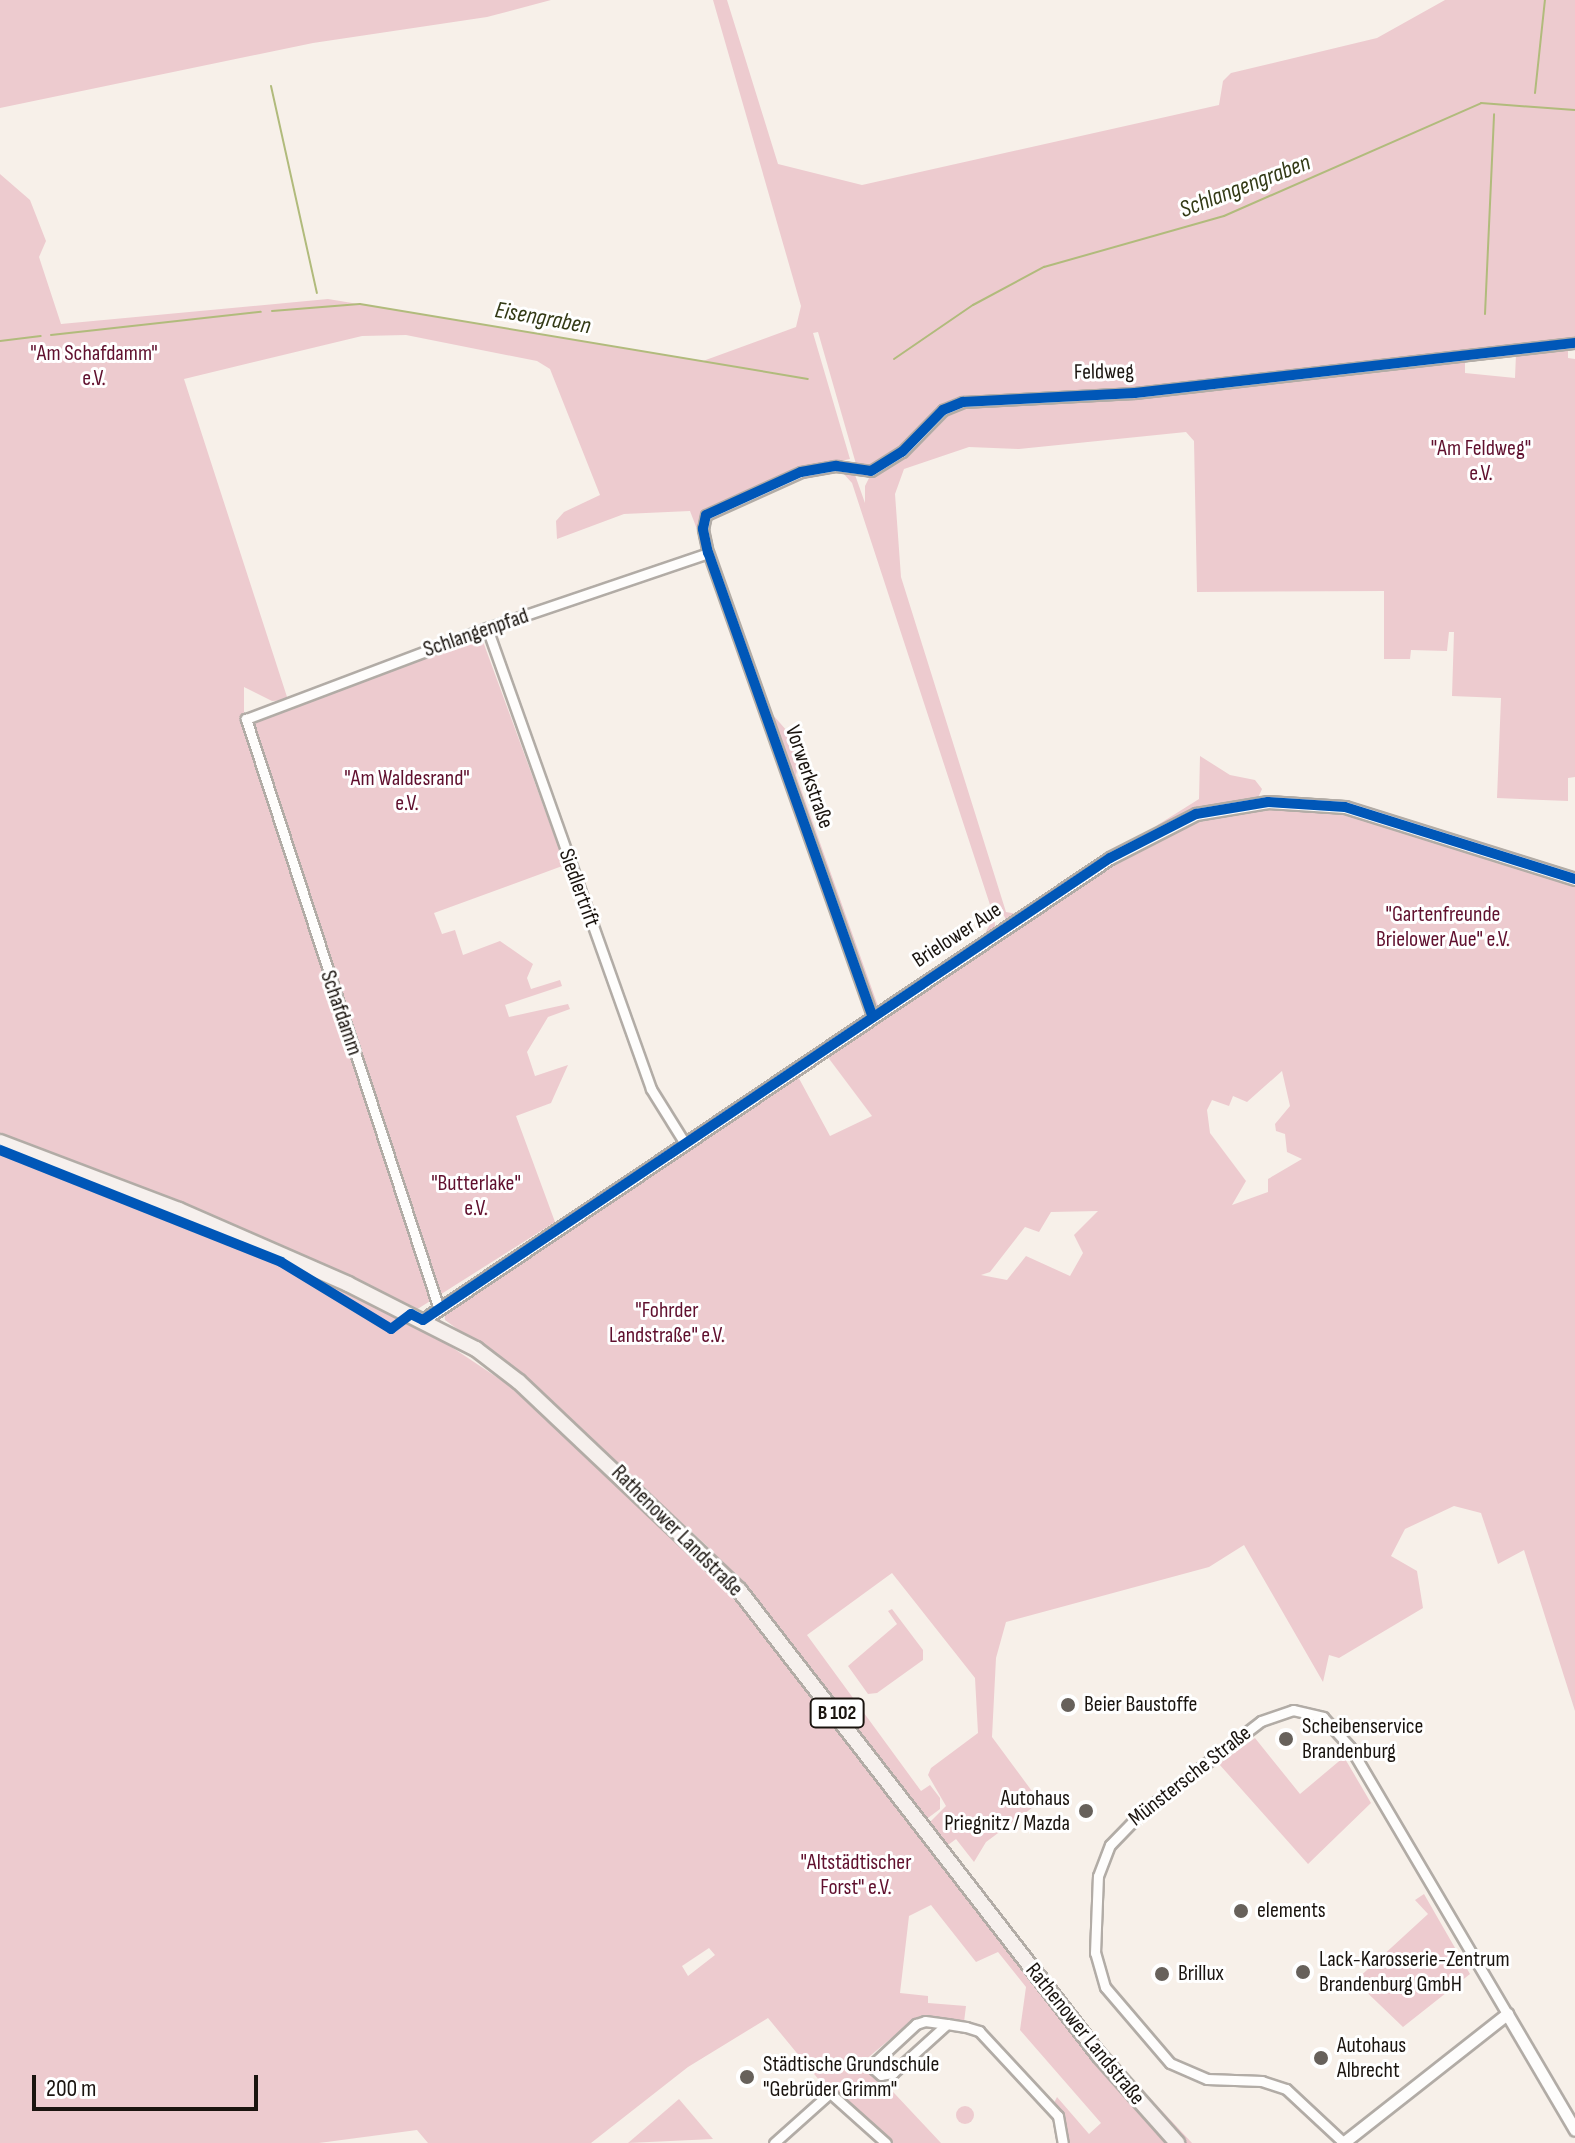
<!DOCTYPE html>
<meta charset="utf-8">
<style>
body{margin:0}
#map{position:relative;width:1575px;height:2143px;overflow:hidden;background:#f7f0e9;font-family:"Sofia Sans Condensed",sans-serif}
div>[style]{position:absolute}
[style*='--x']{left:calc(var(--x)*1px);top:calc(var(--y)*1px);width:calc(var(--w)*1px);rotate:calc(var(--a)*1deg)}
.green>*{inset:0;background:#edcbcf}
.round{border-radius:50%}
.stream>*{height:2px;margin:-1px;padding:0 1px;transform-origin:1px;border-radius:1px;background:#b1bb7c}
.roads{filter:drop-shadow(2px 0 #b2aca6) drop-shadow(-2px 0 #b2aca6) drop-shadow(0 2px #b2aca6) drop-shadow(0 -2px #b2aca6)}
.minor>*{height:9px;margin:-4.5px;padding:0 4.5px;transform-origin:4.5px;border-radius:4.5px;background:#fefdfc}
.tertiary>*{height:11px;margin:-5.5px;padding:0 5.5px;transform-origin:5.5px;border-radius:5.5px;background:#fefdfc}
.primary>*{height:14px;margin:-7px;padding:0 7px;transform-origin:7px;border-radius:7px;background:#f6f0ed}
.cycleway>*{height:10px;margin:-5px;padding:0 5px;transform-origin:5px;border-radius:5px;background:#0057b8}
.dots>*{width:22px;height:22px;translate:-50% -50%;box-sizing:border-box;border:4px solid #fff;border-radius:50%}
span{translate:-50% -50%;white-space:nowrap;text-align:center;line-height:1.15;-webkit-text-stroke:6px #fff;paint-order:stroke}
.shield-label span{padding:2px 6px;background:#fff;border:2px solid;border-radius:6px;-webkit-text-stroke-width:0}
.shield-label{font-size:20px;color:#1a140f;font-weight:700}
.park-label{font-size:22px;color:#60102e}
.street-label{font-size:22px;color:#1a140f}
.poi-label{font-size:22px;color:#1a140f}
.left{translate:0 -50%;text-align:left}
.right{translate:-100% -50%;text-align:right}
.water-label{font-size:24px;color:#333a16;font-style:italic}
.scale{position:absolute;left:32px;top:2075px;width:226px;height:36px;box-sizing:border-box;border:4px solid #1a140f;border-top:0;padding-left:10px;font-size:24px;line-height:28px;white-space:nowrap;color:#1a140f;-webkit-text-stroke:6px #fff;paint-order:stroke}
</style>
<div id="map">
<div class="green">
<div style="clip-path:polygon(0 0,551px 0,487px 17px,313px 43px,0 108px)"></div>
<div style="clip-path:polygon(713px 0,727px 0,778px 164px,862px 185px,1219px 105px,1223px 81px,1231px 73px,1377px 38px,1445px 0,1575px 0,1575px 339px,1137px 388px,962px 398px,943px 406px,909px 442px,872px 468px,856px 464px,818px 332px,813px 333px,850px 459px,799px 470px,708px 508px,699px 519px,700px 537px,690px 511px,624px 514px,557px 539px,556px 521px,564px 512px,600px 495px,550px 369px,537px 361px,406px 335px,362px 336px,184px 379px,288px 700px,272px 701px,244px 687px,244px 720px,481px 636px,565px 865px,434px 913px,442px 934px,455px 930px,463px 955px,500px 941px,533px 964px,527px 978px,531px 989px,560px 980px,562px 986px,505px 1005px,509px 1017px,568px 1004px,570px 1009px,548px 1017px,527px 1052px,535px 1076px,568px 1065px,551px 1103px,516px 1116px,555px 1222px,416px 1310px,0 1139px,0 174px,30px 200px,46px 241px,39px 257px,61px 324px,328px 299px,703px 361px,796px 327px,801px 306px)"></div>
<div style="clip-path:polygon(1575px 347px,1568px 349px,1568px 358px,1575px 359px,1575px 777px,1568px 778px,1568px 801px,1497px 798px,1501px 698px,1452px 696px,1454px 632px,1449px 632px,1447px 651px,1411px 650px,1410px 659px,1384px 659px,1384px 591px,1197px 592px,1194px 441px,1186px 432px,1019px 449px,969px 447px,904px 469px,895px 494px,901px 577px,1006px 912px,1017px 914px,1006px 920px,999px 905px,994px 906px,995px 927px,984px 935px,994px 917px,852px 483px,842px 472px,854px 472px,865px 503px,865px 486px,871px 474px,901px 456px,944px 413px,961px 405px,1135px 395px,1465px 359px,1465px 373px,1515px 378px,1516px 354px)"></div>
<div style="clip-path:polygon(709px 537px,773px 715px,801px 747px,796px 775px,878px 1006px,870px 1002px)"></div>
<div style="clip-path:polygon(1200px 756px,1230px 775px,1255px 780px,1262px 789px,1258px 798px,1197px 810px,1156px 826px,1199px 799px)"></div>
<div style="clip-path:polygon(evenodd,1272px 806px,1336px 809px,1575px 883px,1575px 1711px,1524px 1550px,1498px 1564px,1481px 1513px,1454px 1506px,1405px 1529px,1391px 1556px,1417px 1571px,1423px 1608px,1339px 1658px,1329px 1655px,1323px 1682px,1244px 1545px,1209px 1567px,1006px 1622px,996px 1658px,992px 1737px,1040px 1802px,986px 1842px,974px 1862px,956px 1839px,948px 1845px,1109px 2054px,1192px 2143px,1185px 2143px,1093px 2041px,927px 1825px,946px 1806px,928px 1775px,931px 1768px,978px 1733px,975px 1678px,892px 1573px,807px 1635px,921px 1791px,930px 1785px,940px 1798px,940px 1809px,928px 1818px,921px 1817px,804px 1661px,706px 1545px,528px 1381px,445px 1320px,444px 1310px,795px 1071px,830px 1136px,872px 1116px,824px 1052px,1157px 833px,1209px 814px,1272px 806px,1282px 1071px,1290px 1106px,1275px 1124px,1276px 1131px,1285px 1134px,1287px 1152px,1302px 1159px,1268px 1179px,1268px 1192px,1232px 1205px,1246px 1181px,1210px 1133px,1207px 1110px,1212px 1100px,1229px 1106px,1233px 1096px,1247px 1102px,1282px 1071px,1272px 806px,1098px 1211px,1074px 1235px,1083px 1253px,1070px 1276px,1026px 1256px,1007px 1280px,981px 1275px,990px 1272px,1025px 1227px,1039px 1232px,1051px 1212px,1098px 1211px)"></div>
<div style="clip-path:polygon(evenodd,0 1147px,300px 1267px,426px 1330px,507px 1384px,736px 1593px,1170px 2143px,1066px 2143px,1053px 2105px,1057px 2097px,1089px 2134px,1101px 2123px,1020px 2030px,1026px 1987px,998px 1952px,976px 1962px,931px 1905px,909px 1916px,900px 1993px,928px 1996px,928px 2003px,966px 2006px,964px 2022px,914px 2019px,864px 2061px,941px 2143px,890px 2143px,828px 2084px,824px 2086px,768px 2018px,688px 2067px,591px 2143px,428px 2143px,417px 2130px,319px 2143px,0 2143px,0 1147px,709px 1948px,715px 1955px,688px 1976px,682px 1966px,709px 1948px)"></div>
<div style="clip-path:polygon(892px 1609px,923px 1650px,923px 1660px,877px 1693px,868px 1694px,848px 1666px,897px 1624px,888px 1611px)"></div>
<div style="clip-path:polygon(1255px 1738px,1300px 1794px,1344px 1757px,1371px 1803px,1308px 1864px,1219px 1764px)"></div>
<div style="clip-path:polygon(1424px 1894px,1470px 1974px,1403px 2027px,1355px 1981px,1428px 1914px,1415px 1900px)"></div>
<div style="clip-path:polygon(679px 2099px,713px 2139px,628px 2143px)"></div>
<div class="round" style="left:956px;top:2106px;width:18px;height:18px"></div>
</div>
<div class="stream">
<div style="--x:271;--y:86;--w:212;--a:77.5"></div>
<div style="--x:1535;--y:93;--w:94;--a:-83.9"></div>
<div style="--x:272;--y:311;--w:88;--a:-4.5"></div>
<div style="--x:360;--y:304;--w:454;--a:9.5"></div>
<div style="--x:1485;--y:314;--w:200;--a:-87.4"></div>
<div style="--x:51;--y:335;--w:211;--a:-6.3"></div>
<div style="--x:0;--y:341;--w:41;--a:-7"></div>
<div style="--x:894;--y:359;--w:96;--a:-34.4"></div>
<div style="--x:973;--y:305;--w:81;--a:-28.2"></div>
<div style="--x:1044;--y:267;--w:187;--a:-15.8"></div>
<div style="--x:1224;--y:216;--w:281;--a:-23.7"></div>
<div style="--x:1481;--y:103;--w:94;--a:4.3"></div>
</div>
<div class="roads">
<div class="minor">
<div style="--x:487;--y:628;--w:489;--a:70.4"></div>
<div style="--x:651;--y:1089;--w:62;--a:58.1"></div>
<div style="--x:872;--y:1015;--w:490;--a:-109.5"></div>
<div style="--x:708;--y:553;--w:25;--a:-102"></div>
<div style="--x:703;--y:529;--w:14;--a:-78"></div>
<div style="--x:706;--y:515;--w:104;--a:-24.4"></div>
<div style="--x:801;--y:472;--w:36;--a:-10"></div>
<div style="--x:836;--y:466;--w:35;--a:8"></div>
<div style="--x:871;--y:471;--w:36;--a:-32"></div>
<div style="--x:902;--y:452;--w:59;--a:-45.7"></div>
<div style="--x:943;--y:410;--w:22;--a:-22"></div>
<div style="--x:963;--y:402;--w:172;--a:-3"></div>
<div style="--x:1135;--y:393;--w:443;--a:-6.5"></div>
<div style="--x:438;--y:1306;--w:618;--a:-108.11"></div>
<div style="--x:246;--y:719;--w:258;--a:-20.7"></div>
<div style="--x:487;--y:628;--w:233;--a:-18.7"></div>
<div style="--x:947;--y:2024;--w:73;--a:137.8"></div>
<div style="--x:893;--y:2073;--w:12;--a:171"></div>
<div style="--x:881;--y:2075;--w:9;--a:-139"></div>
<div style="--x:874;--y:2069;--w:5;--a:-101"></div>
<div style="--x:873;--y:2064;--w:59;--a:-42.9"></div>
<div style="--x:916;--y:2024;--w:9;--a:-18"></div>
<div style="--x:925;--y:2021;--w:22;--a:8"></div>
<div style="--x:947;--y:2024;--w:19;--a:9"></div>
<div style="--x:966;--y:2027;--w:14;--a:17"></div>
<div style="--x:979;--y:2031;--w:116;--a:47.1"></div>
<div style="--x:1058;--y:2116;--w:27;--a:80"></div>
<div style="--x:774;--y:2143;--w:75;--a:-41.8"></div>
<div style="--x:830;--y:2093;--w:75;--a:41.8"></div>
<div style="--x:1344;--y:2143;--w:79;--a:-137"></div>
<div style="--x:1286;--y:2089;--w:25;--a:-162"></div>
<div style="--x:1262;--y:2081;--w:55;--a:-177.9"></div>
<div style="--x:1207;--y:2079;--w:40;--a:-156.6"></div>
<div style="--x:1170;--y:2063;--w:100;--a:-130.5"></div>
<div style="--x:1105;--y:1987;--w:35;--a:-106"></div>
<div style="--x:1095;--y:1953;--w:77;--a:-87.8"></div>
<div style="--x:1098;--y:1876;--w:33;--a:-69"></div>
<div style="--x:1110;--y:1845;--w:42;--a:-46"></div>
<div style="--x:1139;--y:1815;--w:154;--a:-37.6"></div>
<div style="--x:1261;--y:1721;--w:34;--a:-19"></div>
<div style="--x:1293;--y:1710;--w:31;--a:13"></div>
<div style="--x:1323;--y:1717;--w:40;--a:48"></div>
<div style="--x:1350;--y:1747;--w:310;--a:59.5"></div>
</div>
<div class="tertiary">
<div style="--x:423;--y:1320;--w:828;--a:-33.92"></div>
<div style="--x:1110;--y:858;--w:97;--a:-27.1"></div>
<div style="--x:1196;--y:814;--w:73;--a:-9.5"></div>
<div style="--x:1268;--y:802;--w:77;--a:3.7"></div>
<div style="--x:1345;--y:807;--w:241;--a:17.4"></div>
<div style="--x:1343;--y:2143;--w:209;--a:-38.2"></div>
<div style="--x:1507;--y:2014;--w:134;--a:59.6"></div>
</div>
<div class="primary">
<div style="--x:0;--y:1142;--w:191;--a:20.8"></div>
<div style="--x:179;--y:1210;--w:184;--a:23.6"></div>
<div style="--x:348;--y:1284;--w:144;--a:26.9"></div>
<div style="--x:476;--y:1349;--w:54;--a:37.5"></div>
<div style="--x:519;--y:1382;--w:303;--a:43.4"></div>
<div style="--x:739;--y:1590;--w:588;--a:52.25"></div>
<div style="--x:1099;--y:2055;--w:118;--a:48.4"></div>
</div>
</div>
<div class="cycleway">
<div style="--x:872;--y:1015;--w:490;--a:-109.5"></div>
<div style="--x:708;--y:553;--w:25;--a:-102"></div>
<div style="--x:703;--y:529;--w:14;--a:-78"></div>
<div style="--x:706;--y:515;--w:104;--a:-24.4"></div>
<div style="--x:801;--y:472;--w:36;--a:-10"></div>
<div style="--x:836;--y:466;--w:35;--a:8"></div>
<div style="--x:871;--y:471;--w:36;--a:-32"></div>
<div style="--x:902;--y:452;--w:59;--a:-45.7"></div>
<div style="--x:943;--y:410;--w:22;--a:-22"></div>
<div style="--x:963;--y:402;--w:172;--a:-3"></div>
<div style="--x:1135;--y:393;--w:443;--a:-6.5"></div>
<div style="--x:0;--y:1150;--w:302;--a:21.7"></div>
<div style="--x:281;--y:1262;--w:129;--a:31.3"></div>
<div style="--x:391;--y:1329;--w:25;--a:-37"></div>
<div style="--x:411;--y:1314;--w:13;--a:27"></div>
<div style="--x:423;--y:1320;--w:828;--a:-33.92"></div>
<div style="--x:1110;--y:858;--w:97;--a:-27.1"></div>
<div style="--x:1196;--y:814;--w:73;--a:-9.5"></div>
<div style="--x:1268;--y:802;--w:77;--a:3.7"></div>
<div style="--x:1345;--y:807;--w:241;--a:17.4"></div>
</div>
<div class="dots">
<div style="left:1068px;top:1705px;background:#67615b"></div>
<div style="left:1286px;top:1739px;background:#67615b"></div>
<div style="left:1086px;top:1811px;background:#67615b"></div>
<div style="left:1241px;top:1911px;background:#67615b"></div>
<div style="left:1303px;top:1972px;background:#67615b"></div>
<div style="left:1162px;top:1974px;background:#67615b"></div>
<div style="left:1321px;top:2058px;background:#67615b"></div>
<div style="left:747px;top:2077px;background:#67615b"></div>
</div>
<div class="shield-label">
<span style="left:837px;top:1713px">B 102</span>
</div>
<div class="park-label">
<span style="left:94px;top:366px">"Am Schafdamm"<br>e.V.</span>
<span style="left:1481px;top:461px">"Am Feldweg"<br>e.V.</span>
<span style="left:407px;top:791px">"Am Waldesrand"<br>e.V.</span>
<span style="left:1443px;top:927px">"Gartenfreunde<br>Brielower Aue" e.V.</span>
<span style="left:476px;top:1196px">"Butterlake"<br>e.V.</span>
<span style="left:667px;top:1323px">"Fohrder<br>Landstraße" e.V.</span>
<span style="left:856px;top:1875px">"Altstädtischer<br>Forst" e.V.</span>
</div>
<div class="street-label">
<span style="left:1104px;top:372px;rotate:-1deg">Feldweg</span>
<span style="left:476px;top:633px;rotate:-19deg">Schlangenpfad</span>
<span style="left:809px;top:777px;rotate:71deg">Vorwerkstraße</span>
<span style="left:579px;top:888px;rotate:70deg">Siedlertrift</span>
<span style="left:957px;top:935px;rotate:-33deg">Brielower Aue</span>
<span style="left:341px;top:1013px;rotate:71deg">Schafdamm</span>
<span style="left:677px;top:1531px;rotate:45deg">Rathenower Landstraße</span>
<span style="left:1190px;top:1776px;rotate:-38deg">Münstersche Straße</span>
<span style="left:1085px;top:2034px;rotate:51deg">Rathenower Landstraße</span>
</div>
<div class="poi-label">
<span class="left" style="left:1084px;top:1705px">Beier Baustoffe</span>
<span class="left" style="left:1302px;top:1739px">Scheibenservice<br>Brandenburg</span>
<span class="right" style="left:1070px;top:1811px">Autohaus<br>Priegnitz / Mazda</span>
<span class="left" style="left:1257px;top:1911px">elements</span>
<span class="left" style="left:1319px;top:1972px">Lack-Karosserie-Zentrum<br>Brandenburg GmbH</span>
<span class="left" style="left:1178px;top:1974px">Brillux</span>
<span class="left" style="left:1337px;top:2058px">Autohaus<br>Albrecht</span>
<span class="left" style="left:763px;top:2077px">Städtische Grundschule<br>"Gebrüder Grimm"</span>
</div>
<div class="water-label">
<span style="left:1245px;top:186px;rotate:-21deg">Schlangengraben</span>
<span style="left:543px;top:318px;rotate:10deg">Eisengraben</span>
</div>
<div class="scale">200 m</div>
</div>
